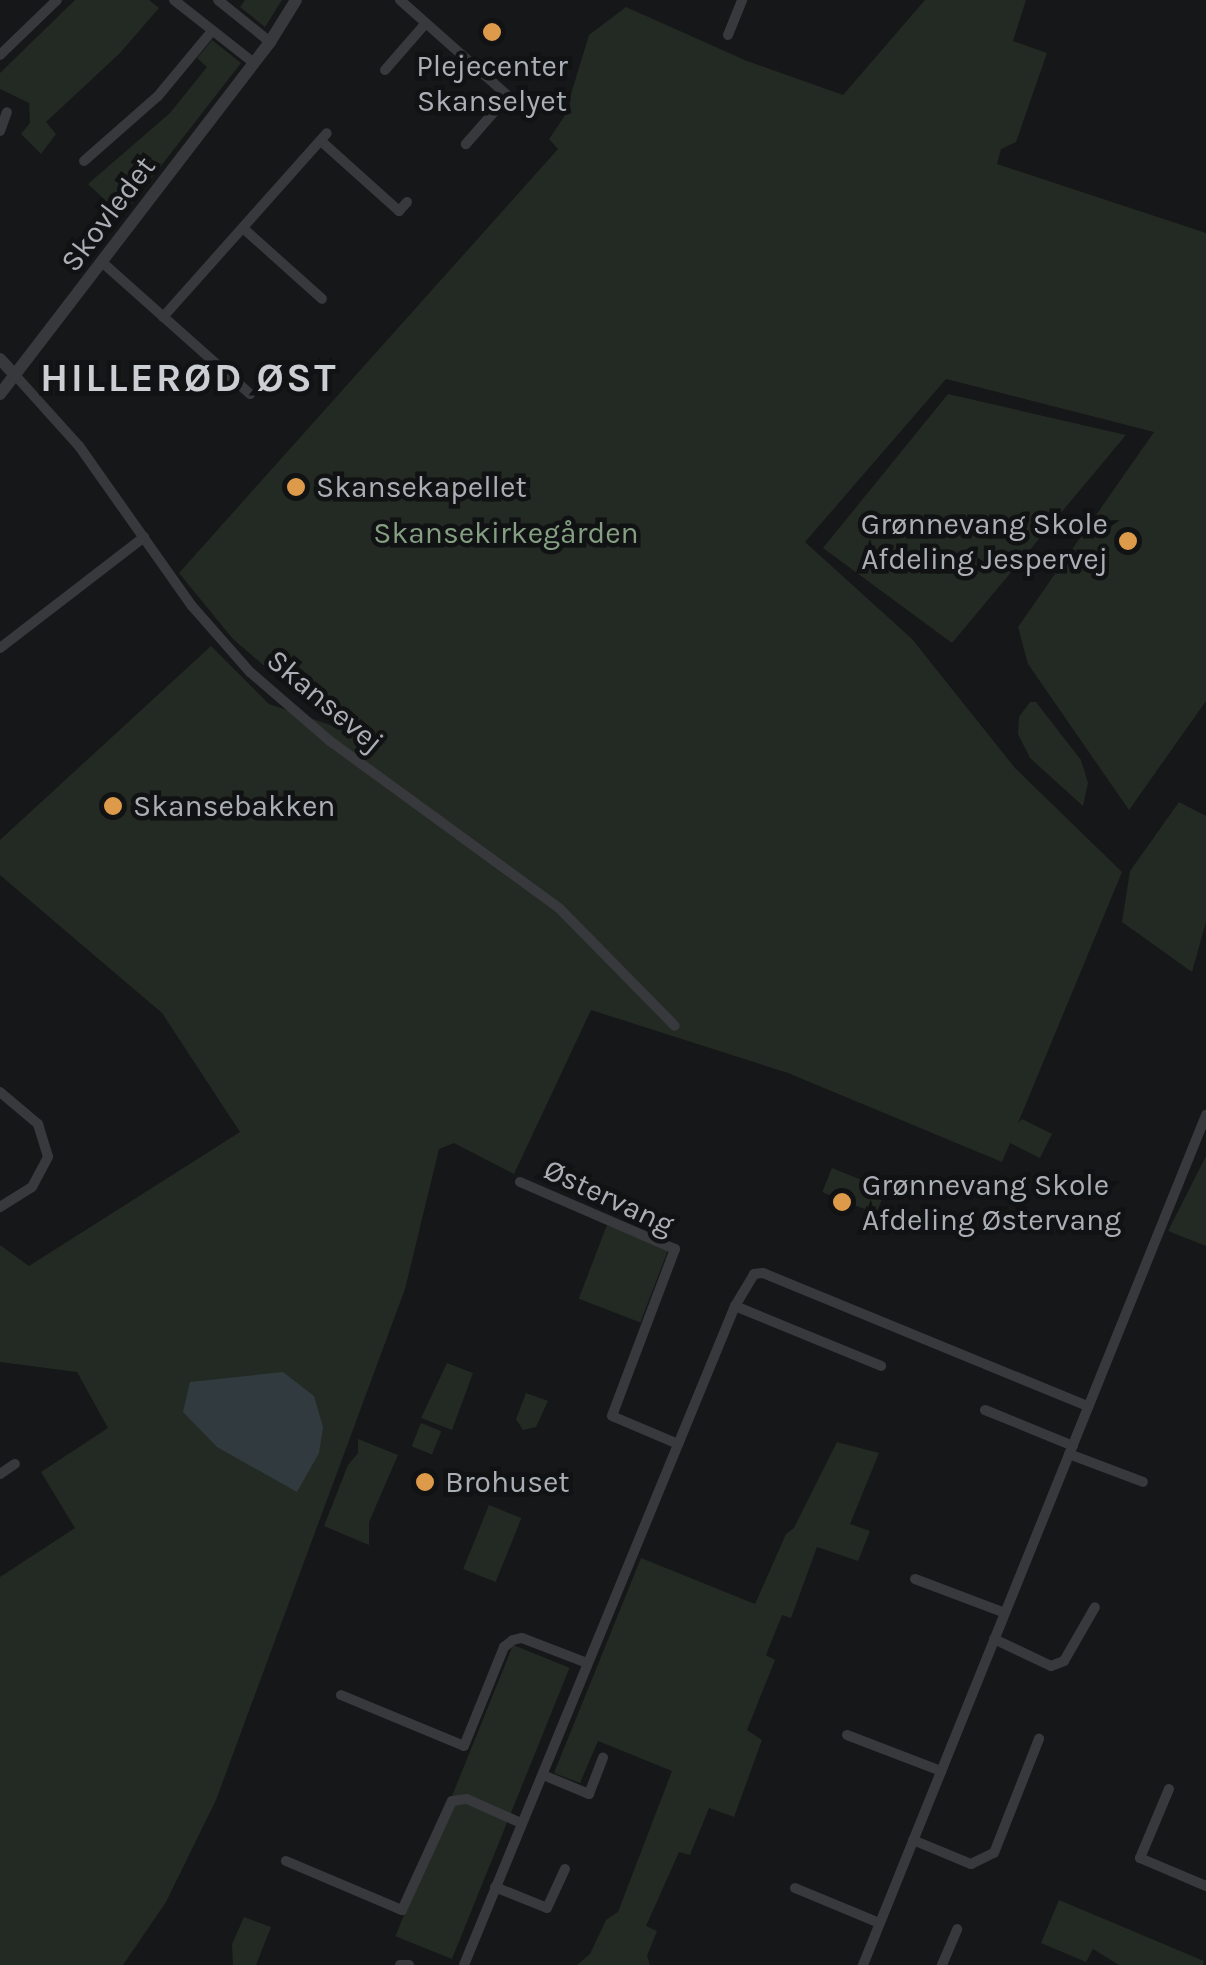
<!DOCTYPE html>
<meta charset="utf-8">
<style>
body{margin:0}
#map{position:relative;width:1206px;height:1965px;overflow:hidden;background:#161718;font-family:Karla,sans-serif}
div>[style]{position:absolute}
[style*='--x']{left:calc(var(--x)*1px);top:calc(var(--y)*1px);width:calc(var(--w)*1px);rotate:calc(var(--a)*1deg)}
.green>*{inset:0;background:#232a23;transform-origin:0 0}
.water>*{inset:0;background:#313a3f}
.minor>*{height:10px;margin:-5px;padding:0 5px;transform-origin:5px;border-radius:5px;background:#38393d}
.tertiary>*{height:12px;margin:-6px;padding:0 6px;transform-origin:6px;border-radius:6px;background:#38393d}
.dots>*{width:28px;height:28px;translate:-50% -50%;box-sizing:border-box;border:5px solid #111213;border-radius:50%}
span{translate:-50% -50%;white-space:nowrap;text-align:center;line-height:1.15;-webkit-text-stroke:9px #111213;paint-order:stroke}
.poi-label{font-size:30px;color:#aaafb6}
.left{translate:0 -50%;text-align:left}
.right{translate:-100% -50%;text-align:right}
.street-label{font-size:30px;color:#aaafb6}
.park-label{font-size:30px;color:#859f83}
.district-label{font-size:40px;color:#cbced3;font-weight:700;letter-spacing:2.5px}
</style>
<div id="map">
<div class="green">
<div style="clip-path:polygon(75px 0,149px 0,159px 8px,120px 53px,46px 122px,56px 134px,41px 154px,21px 134px,30px 123px,29px 103px,0 89px,0 73px)"></div>
<div style="clip-path:polygon(245px 0,282px 0,265px 27px,240px 7px)"></div>
<div style="clip-path:polygon(925px 0,1026px 0,1013px 41px,1047px 53px,1016px 142px,1001px 149px,997px 164px,1206px 233px,1206px 701px,1129px 810px,1028px 664px,1018px 627px,1154px 432px,946px 379px,805px 542px,912px 639px,1015px 768px,1122px 872px,1018px 1123px,1022px 1119px,1052px 1134px,1040px 1158px,1010px 1143px,1002px 1162px,788px 1073px,591px 1010px,514px 1174px,454px 1143px,439px 1149px,405px 1289px,216px 1800px,166px 1902px,123px 1965px,0 1965px,0 1577px,75px 1528px,41px 1472px,108px 1428px,77px 1372px,0 1362px,0 1245px,29px 1266px,240px 1132px,162px 1013px,0 875px,0 840px,211px 646px,269px 704px,389px 745px,320px 714px,233px 639px,179px 573px,558px 149px,549px 139px,564px 117px,589px 35px,626px 7px,747px 61px,843px 95px)"></div>
<div style="clip-path:polygon(212px 40px,241px 63px,122px 216px,88px 184px,170px 113px,207px 67px,197px 58px)"></div>
<div style="clip-path:polygon(948px 394px,1126px 435px,952px 643px,823px 548px)"></div>
<div style="clip-path:polygon(1030px 702px,1036px 702px,1081px 760px,1088px 783px,1083px 806px,1030px 758px,1018px 734px,1019px 717px)"></div>
<div style="clip-path:polygon(1179px 802px,1206px 816px,1206px 922px,1192px 972px,1122px 922px,1130px 871px)"></div>
<div style="clip-path:polygon(1206px 1156px,1206px 1246px,1168px 1231px)"></div>
<div style="left:832px;top:1168px;width:58px;height:26px;rotate:22deg"></div>
<div style="left:607px;top:1225px;width:66px;height:79px;rotate:21deg"></div>
<div style="clip-path:polygon(447px 1363px,473px 1373px,452px 1430px,421px 1418px)"></div>
<div style="clip-path:polygon(526px 1393px,548px 1401px,536px 1427px,523px 1430px,516px 1419px)"></div>
<div style="left:421px;top:1423px;width:22px;height:25px;rotate:22deg"></div>
<div style="clip-path:polygon(358px 1439px,398px 1455px,369px 1522px,369px 1545px,324px 1526px,348px 1465px,358px 1453px)"></div>
<div style="clip-path:polygon(837px 1442px,879px 1453px,850px 1524px,870px 1531px,858px 1561px,817px 1547px,791px 1618px,782px 1615px,766px 1655px,775px 1660px,747px 1730px,762px 1740px,734px 1817px,709px 1808px,690px 1855px,679px 1852px,646px 1926px,657px 1931px,647px 1956px,650px 1965px,577px 1965px,590px 1954px,606px 1920px,618px 1912px,672px 1771px,598px 1741px,580px 1783px,554px 1773px,641px 1558px,755px 1604px,786px 1534px,794px 1528px)"></div>
<div style="left:489px;top:1505px;width:35px;height:69px;rotate:22deg"></div>
<div style="left:513px;top:1645px;width:61px;height:314px;rotate:22deg"></div>
<div style="clip-path:polygon(1059px 1900px,1204px 1961px,1203px 1965px,1119px 1965px,1093px 1949px,1086px 1962px,1041px 1943px)"></div>
<div style="clip-path:polygon(244px 1917px,271px 1927px,256px 1965px,233px 1965px,232px 1944px)"></div>
</div>
<div class="water">
<div style="clip-path:polygon(283px 1372px,314px 1396px,323px 1427px,319px 1453px,297px 1492px,217px 1447px,183px 1412px,190px 1382px)"></div>
</div>
<div class="minor">
<div style="--x:174;--y:0;--w:102;--a:38.2"></div>
<div style="--x:218;--y:0;--w:67;--a:38.9"></div>
<div style="--x:400;--y:0;--w:144;--a:41.6"></div>
<div style="--x:508;--y:96;--w:64;--a:131.2"></div>
<div style="--x:728;--y:35;--w:38;--a:-68"></div>
<div style="--x:0;--y:55;--w:79;--a:-44"></div>
<div style="--x:385;--y:70;--w:62;--a:-48.9"></div>
<div style="--x:0;--y:131;--w:20;--a:-70"></div>
<div style="--x:321;--y:141;--w:105;--a:41.9"></div>
<div style="--x:399;--y:211;--w:12;--a:-48"></div>
<div style="--x:84;--y:161;--w:98;--a:-41.3"></div>
<div style="--x:158;--y:96;--w:85;--a:-50.3"></div>
<div style="--x:243;--y:228;--w:106;--a:41.9"></div>
<div style="--x:103;--y:263;--w:197;--a:41.7"></div>
<div style="--x:163;--y:317;--w:246;--a:-48.3"></div>
<div style="--x:15;--y:375;--w:96;--a:48"></div>
<div style="--x:79;--y:446;--w:196;--a:54.8"></div>
<div style="--x:192;--y:606;--w:88;--a:48.7"></div>
<div style="--x:250;--y:672;--w:106;--a:40.8"></div>
<div style="--x:330;--y:741;--w:283;--a:36.1"></div>
<div style="--x:559;--y:908;--w:165;--a:45.5"></div>
<div style="--x:0;--y:648;--w:182;--a:-37.6"></div>
<div style="--x:0;--y:1092;--w:50;--a:40.1"></div>
<div style="--x:38;--y:1124;--w:34;--a:73"></div>
<div style="--x:48;--y:1157;--w:34;--a:118"></div>
<div style="--x:32;--y:1187;--w:38;--a:148"></div>
<div style="--x:520;--y:1182;--w:169;--a:23.4"></div>
<div style="--x:675;--y:1249;--w:178;--a:110.7"></div>
<div style="--x:612;--y:1416;--w:72;--a:23"></div>
<div style="--x:735;--y:1306;--w:158;--a:22.3"></div>
<div style="--x:985;--y:1410;--w:95;--a:22.2"></div>
<div style="--x:1069;--y:1454;--w:79;--a:20.7"></div>
<div style="--x:0;--y:1474;--w:18;--a:-34"></div>
<div style="--x:915;--y:1579;--w:96;--a:20.7"></div>
<div style="--x:994;--y:1639;--w:63;--a:25.3"></div>
<div style="--x:1051;--y:1666;--w:14;--a:-21"></div>
<div style="--x:1064;--y:1661;--w:62;--a:-60.1"></div>
<div style="--x:341;--y:1695;--w:133;--a:22.5"></div>
<div style="--x:464;--y:1746;--w:107;--a:-68"></div>
<div style="--x:504;--y:1647;--w:11;--a:-38"></div>
<div style="--x:513;--y:1640;--w:9;--a:-13"></div>
<div style="--x:522;--y:1638;--w:70;--a:21"></div>
<div style="--x:847;--y:1735;--w:101;--a:21"></div>
<div style="--x:543;--y:1775;--w:50;--a:22.4"></div>
<div style="--x:589;--y:1794;--w:39;--a:-69"></div>
<div style="--x:1169;--y:1789;--w:75;--a:112.8"></div>
<div style="--x:1140;--y:1858;--w:72;--a:23"></div>
<div style="--x:913;--y:1840;--w:63;--a:22.5"></div>
<div style="--x:971;--y:1864;--w:25;--a:-26"></div>
<div style="--x:994;--y:1853;--w:123;--a:-68.5"></div>
<div style="--x:286;--y:1861;--w:126;--a:22.9"></div>
<div style="--x:402;--y:1910;--w:120;--a:-65.4"></div>
<div style="--x:452;--y:1801;--w:15;--a:-8"></div>
<div style="--x:467;--y:1799;--w:59;--a:24"></div>
<div style="--x:495;--y:1887;--w:56;--a:22"></div>
<div style="--x:547;--y:1908;--w:43;--a:-65.2"></div>
<div style="--x:795;--y:1888;--w:91;--a:22.6"></div>
<div style="--x:400;--y:1965;--w:9;--a:0"></div>
<div style="--x:464;--y:1965;--w:713;--a:-67.65"></div>
<div style="--x:735;--y:1306;--w:37;--a:-59"></div>
<div style="--x:754;--y:1274;--w:9;--a:-6"></div>
<div style="--x:763;--y:1273;--w:351;--a:22.3"></div>
<div style="--x:863;--y:1965;--w:917;--a:-68.02"></div>
<div style="--x:942;--y:1965;--w:39;--a:-67"></div>
</div>
<div class="tertiary">
<div style="--x:0;--y:359;--w:22;--a:47"></div>
<div style="--x:0;--y:394;--w:444;--a:-52.5"></div>
<div style="--x:270;--y:42;--w:49;--a:-58.2"></div>
</div>
<div class="dots">
<div style="left:492px;top:32px;background:#dc9a4a"></div>
<div style="left:296px;top:487px;background:#dc9a4a"></div>
<div style="left:1128px;top:541px;background:#dc9a4a"></div>
<div style="left:113px;top:806px;background:#dc9a4a"></div>
<div style="left:842px;top:1202px;background:#dc9a4a"></div>
<div style="left:425px;top:1482px;background:#dc9a4a"></div>
</div>
<div class="poi-label">
<span style="left:492px;top:83px">Plejecenter<br>Skanselyet</span>
<span class="left" style="left:316px;top:487px">Skansekapellet</span>
<span class="right" style="left:1108px;top:541px">Grønnevang Skole<br>Afdeling Jespervej</span>
<span class="left" style="left:133px;top:806px">Skansebakken</span>
<span class="left" style="left:862px;top:1202px">Grønnevang Skole<br>Afdeling Østervang</span>
<span class="left" style="left:445px;top:1482px">Brohuset</span>
</div>
<div class="street-label">
<span style="left:108px;top:214px;rotate:-53deg">Skovledet</span>
<span style="left:325px;top:701px;rotate:40deg">Skansevej</span>
<span style="left:609px;top:1197px;rotate:25deg">Østervang</span>
</div>
<div class="park-label">
<span style="left:506px;top:533px">Skansekirkegården</span>
</div>
<div class="district-label">
<span style="left:189px;top:378px">HILLERØD ØST</span>
</div>
</div>
